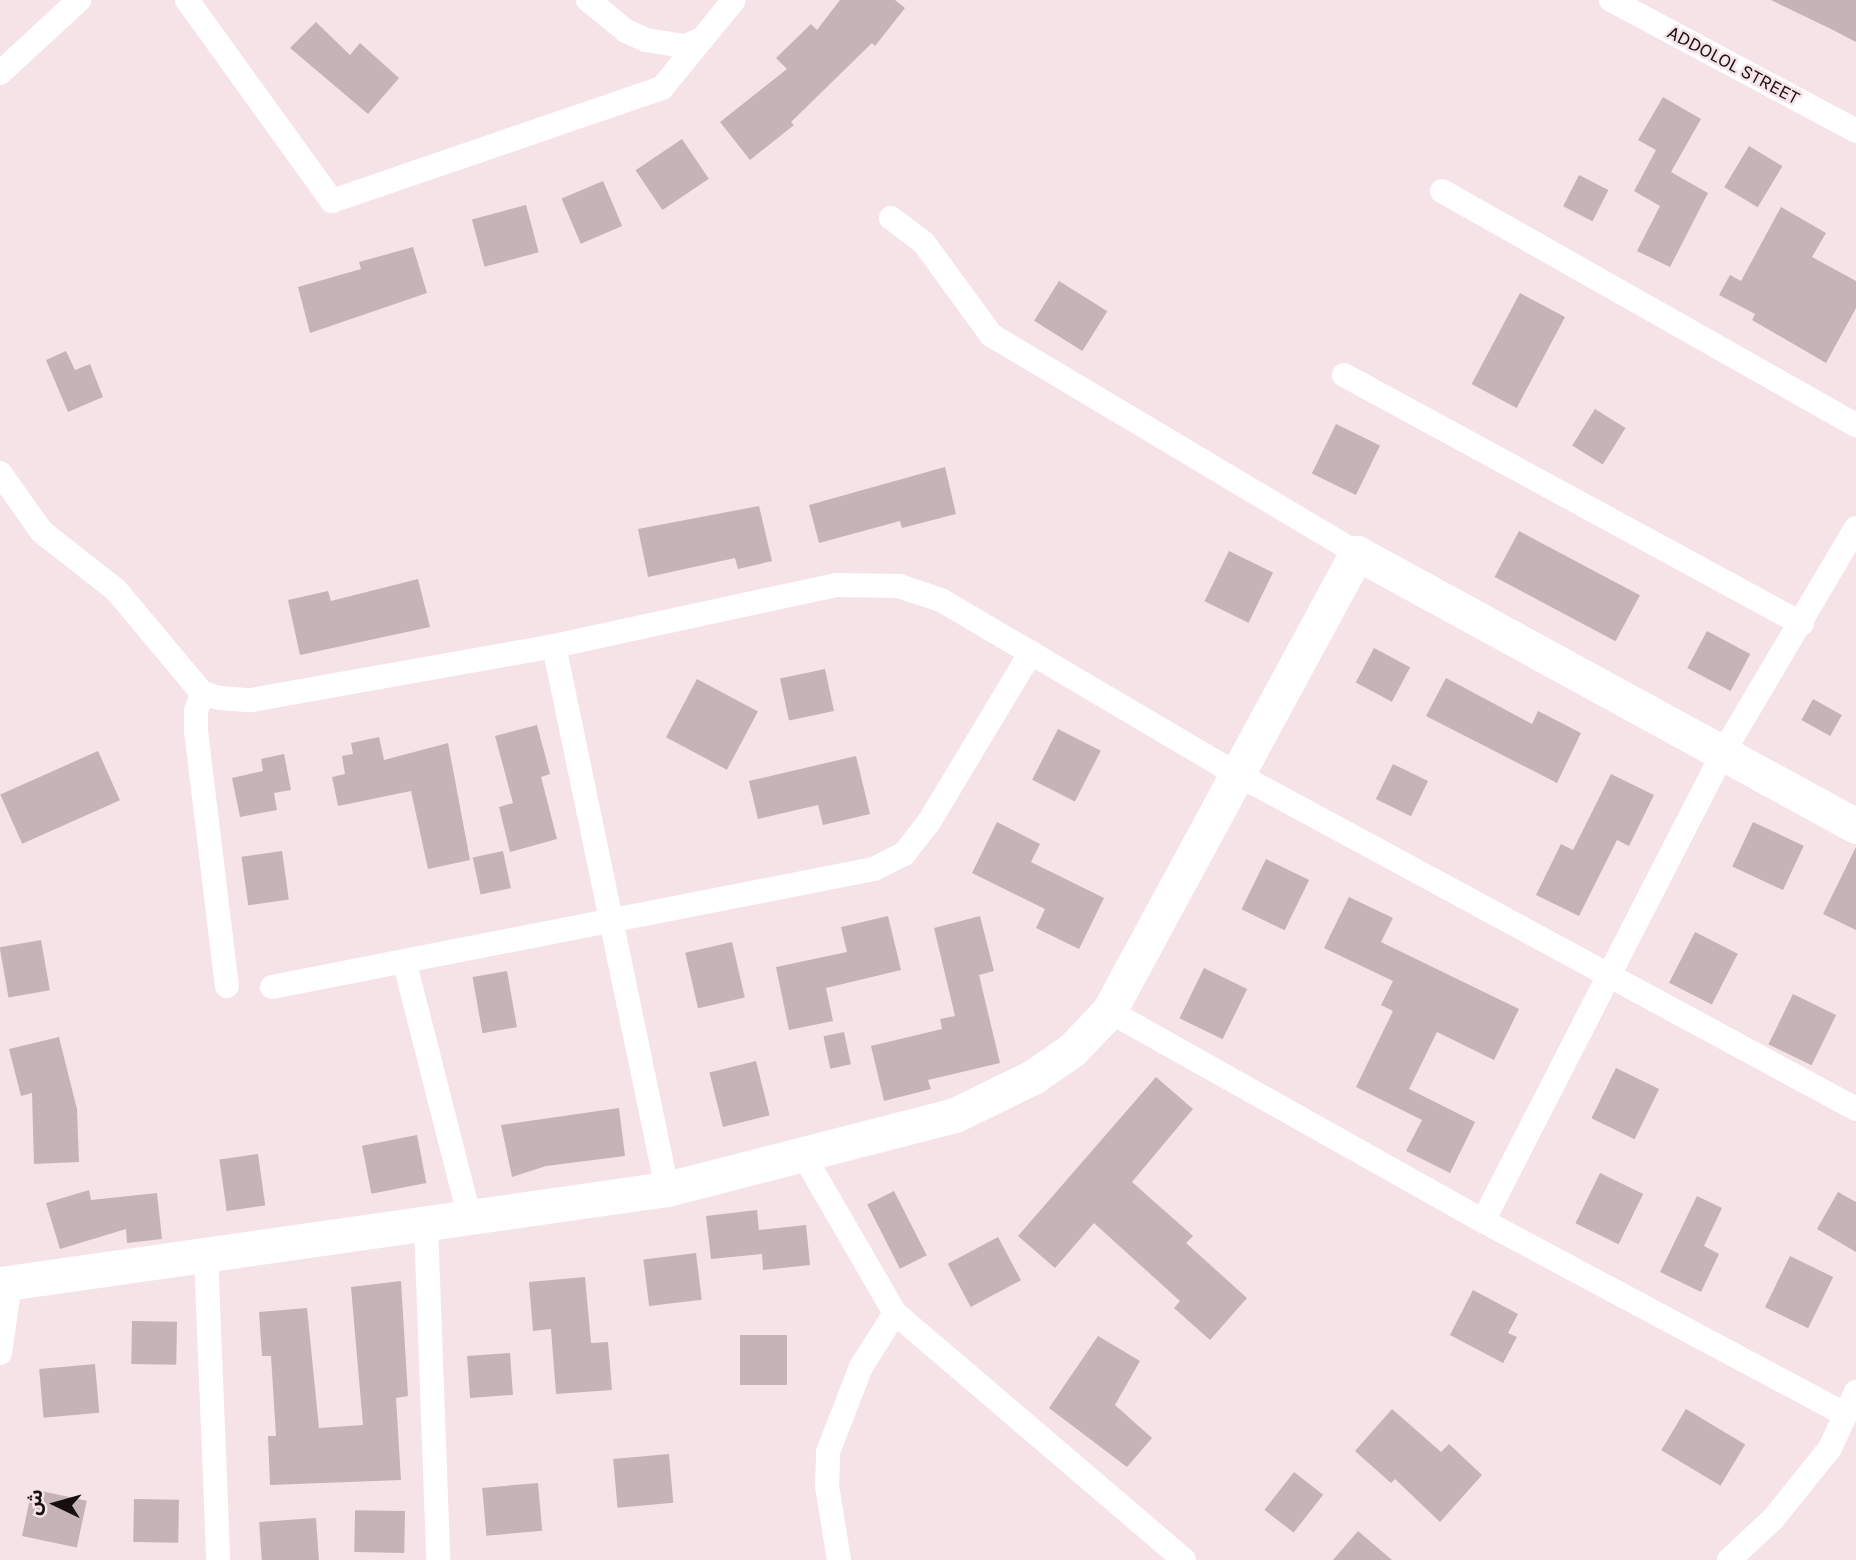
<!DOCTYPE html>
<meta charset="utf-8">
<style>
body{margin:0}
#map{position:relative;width:1856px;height:1560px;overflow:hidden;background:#f6e3e7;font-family:Karla,"Noto Sans Arabic",sans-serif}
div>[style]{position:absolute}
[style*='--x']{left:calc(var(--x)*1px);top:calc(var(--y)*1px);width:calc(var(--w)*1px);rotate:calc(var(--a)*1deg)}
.building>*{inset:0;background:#c5b3b6;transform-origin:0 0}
.street>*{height:24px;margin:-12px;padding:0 12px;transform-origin:12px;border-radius:12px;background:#fff}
.secondary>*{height:35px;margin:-17.5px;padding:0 17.5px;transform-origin:17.5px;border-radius:17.5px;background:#fff}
span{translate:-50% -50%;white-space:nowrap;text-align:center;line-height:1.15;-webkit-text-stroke:5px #f6e3e7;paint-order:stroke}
.street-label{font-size:19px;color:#150f10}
.north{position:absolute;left:21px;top:1469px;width:70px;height:70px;-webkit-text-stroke:5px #f6e3e7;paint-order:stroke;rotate:275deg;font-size:19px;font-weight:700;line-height:28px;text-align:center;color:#150f10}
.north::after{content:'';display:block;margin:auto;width:24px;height:32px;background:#150f10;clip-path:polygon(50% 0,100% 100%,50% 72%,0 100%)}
</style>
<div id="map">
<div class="building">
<div style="clip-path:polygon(840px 0,895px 0,905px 8px,875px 46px,872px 43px,791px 122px,794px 125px,750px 160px,720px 122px,787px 69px,776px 58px,811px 24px,817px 30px)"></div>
<div style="clip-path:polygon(1771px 0,1856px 0,1856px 42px,1831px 29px)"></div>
<div style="clip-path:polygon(316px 22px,350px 55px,360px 43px,399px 78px,368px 114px,290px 48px)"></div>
<div style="clip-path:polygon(1663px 97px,1701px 119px,1671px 172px,1708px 193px,1670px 267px,1637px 251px,1660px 206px,1634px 191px,1656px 150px,1638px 140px)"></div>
<div style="left:682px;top:139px;width:48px;height:56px;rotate:56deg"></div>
<div style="left:1749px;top:146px;width:39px;height:48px;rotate:31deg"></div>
<div style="left:1579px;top:175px;width:33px;height:35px;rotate:27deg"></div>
<div style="left:603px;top:181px;width:49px;height:45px;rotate:67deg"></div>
<div style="left:526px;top:205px;width:49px;height:56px;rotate:75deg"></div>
<div style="clip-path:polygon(1781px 207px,1826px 233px,1812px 257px,1856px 281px,1856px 308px,1826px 363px,1752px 320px,1755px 314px,1719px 295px,1730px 275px,1741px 281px)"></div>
<div style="clip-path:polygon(413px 247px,427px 293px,310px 333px,298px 287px,361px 269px,359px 262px)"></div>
<div style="left:1059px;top:281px;width:57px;height:47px;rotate:32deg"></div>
<div style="left:1520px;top:293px;width:51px;height:103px;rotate:28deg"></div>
<div style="clip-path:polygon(66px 351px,75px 370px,90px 364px,103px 397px,68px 412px,46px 360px)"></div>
<div style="left:1595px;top:409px;width:36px;height:43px;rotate:32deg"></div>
<div style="left:1336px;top:424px;width:49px;height:55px;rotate:26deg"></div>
<div style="clip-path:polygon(945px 467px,956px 514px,902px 528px,900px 521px,819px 543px,809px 505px)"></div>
<div style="clip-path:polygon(759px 506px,772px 561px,738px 569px,735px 558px,648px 577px,638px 529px)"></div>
<div style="left:1519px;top:531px;width:137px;height:52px;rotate:28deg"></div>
<div style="left:1229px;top:551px;width:49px;height:56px;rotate:26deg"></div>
<div style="clip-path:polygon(418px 579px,430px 627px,300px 655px,288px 600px,328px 591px,331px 601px)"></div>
<div style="left:1707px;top:631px;width:49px;height:42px;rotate:28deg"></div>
<div style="left:1374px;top:648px;width:41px;height:39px;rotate:28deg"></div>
<div style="left:825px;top:669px;width:43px;height:46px;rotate:78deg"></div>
<div style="clip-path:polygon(1446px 678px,1532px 724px,1538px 711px,1581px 733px,1557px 783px,1426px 716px)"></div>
<div style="left:697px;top:679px;width:69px;height:66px;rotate:28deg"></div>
<div style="left:1813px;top:699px;width:33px;height:24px;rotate:29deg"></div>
<div style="clip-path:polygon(537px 725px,550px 774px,541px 777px,557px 839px,510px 852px,499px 807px,513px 803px,495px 736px)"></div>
<div style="left:1058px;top:729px;width:48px;height:57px;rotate:27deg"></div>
<div style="clip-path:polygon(379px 737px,384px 760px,448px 743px,470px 860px,428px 869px,411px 791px,338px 806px,332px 777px,345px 774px,342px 756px,353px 754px,351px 743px)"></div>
<div style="left:98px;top:751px;width:54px;height:107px;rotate:66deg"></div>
<div style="clip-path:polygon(284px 754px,291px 790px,274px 793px,277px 810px,240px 817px,232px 778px,263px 771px,261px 759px)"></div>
<div style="clip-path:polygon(856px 756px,870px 814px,823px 825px,818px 805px,758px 819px,749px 781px)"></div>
<div style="left:1393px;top:764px;width:39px;height:39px;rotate:26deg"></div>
<div style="clip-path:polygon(1611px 774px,1654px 795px,1629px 846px,1617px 840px,1579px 916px,1536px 895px,1561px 844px,1573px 850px)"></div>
<div style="clip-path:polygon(997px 822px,1040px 844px,1031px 862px,1104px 898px,1079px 949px,1036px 928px,1045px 909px,972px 873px)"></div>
<div style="left:1753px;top:822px;width:56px;height:49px;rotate:25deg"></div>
<div style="clip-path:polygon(1856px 847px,1856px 930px,1823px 914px)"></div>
<div style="left:282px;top:851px;width:49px;height:41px;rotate:82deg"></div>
<div style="left:503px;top:851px;width:38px;height:31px;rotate:78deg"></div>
<div style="left:1266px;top:859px;width:48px;height:56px;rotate:26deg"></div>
<div style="clip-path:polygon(1349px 897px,1393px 918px,1381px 942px,1519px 1009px,1494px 1060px,1437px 1032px,1409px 1089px,1475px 1122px,1450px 1173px,1406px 1151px,1422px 1120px,1356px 1087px,1393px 1011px,1381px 1005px,1393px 981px,1324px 948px)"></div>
<div style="clip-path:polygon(888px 916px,901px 970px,826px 988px,833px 1021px,789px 1030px,776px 967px,847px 952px,841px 927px)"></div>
<div style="clip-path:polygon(980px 916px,994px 971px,979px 975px,1000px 1063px,928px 1080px,931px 1089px,884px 1101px,871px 1046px,942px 1029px,940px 1019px,955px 1016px,934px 928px)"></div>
<div style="left:1695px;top:932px;width:48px;height:57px;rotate:27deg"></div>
<div style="left:41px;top:940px;width:51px;height:42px;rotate:80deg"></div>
<div style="left:732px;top:942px;width:57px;height:48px;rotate:77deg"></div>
<div style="left:1204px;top:968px;width:48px;height:56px;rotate:26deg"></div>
<div style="left:507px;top:971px;width:57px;height:35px;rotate:80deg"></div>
<div style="left:1793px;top:994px;width:48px;height:56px;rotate:26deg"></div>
<div style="left:844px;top:1032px;width:33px;height:21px;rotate:78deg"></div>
<div style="clip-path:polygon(59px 1037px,77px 1109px,79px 1162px,34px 1164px,32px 1093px,21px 1096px,9px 1049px)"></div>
<div style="left:756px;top:1061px;width:56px;height:48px;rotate:76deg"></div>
<div style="left:1616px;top:1068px;width:48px;height:56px;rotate:26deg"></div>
<div style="clip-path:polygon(1156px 1077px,1193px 1109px,1132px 1182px,1193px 1236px,1186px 1243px,1247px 1298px,1210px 1340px,1174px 1308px,1180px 1301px,1094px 1223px,1055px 1268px,1018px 1236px)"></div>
<div style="clip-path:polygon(619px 1108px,625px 1156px,546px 1166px,512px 1177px,501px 1125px)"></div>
<div style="left:417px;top:1135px;width:49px;height:56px;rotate:79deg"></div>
<div style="left:258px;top:1154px;width:52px;height:39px;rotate:82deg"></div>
<div style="left:1600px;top:1173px;width:48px;height:56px;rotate:26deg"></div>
<div style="clip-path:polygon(89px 1190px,91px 1200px,157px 1193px,162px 1239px,127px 1243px,126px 1229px,60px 1249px,46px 1203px)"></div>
<div style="left:894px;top:1191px;width:72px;height:30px;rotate:63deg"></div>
<div style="clip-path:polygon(1838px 1192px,1856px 1202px,1856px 1252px,1817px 1229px)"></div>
<div style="clip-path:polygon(1697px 1196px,1722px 1208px,1704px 1246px,1719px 1254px,1701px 1292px,1660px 1272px)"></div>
<div style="clip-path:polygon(757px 1210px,759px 1230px,806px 1225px,810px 1265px,763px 1270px,762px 1254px,711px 1259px,706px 1216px)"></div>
<div style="left:998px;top:1237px;width:49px;height:57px;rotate:62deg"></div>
<div style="left:696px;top:1253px;width:47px;height:53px;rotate:83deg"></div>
<div style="left:1790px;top:1256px;width:48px;height:57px;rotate:26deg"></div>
<div style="clip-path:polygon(585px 1277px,591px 1343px,608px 1342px,612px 1390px,556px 1394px,551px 1329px,533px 1331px,529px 1282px)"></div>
<div style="clip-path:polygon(401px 1281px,408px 1396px,396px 1398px,401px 1480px,270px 1485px,268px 1436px,276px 1436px,271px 1356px,262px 1356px,259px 1312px,307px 1308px,319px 1428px,363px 1425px,351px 1287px)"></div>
<div style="clip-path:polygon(1473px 1290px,1518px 1314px,1508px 1333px,1517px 1337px,1503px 1363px,1450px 1335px)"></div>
<div style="left:132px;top:1321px;width:45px;height:43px;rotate:1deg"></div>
<div style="left:740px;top:1335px;width:47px;height:50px"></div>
<div style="clip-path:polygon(1098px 1336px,1140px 1361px,1115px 1405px,1152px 1438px,1127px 1467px,1049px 1408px)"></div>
<div style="left:510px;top:1353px;width:42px;height:43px;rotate:86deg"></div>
<div style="left:95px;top:1364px;width:49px;height:56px;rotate:85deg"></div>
<div style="clip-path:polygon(1392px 1409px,1441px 1452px,1449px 1444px,1482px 1475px,1440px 1522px,1395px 1479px,1391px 1483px,1355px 1451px)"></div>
<div style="left:1686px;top:1409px;width:69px;height:48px;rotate:31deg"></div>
<div style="left:669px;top:1454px;width:49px;height:56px;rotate:85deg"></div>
<div style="left:1294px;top:1472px;width:37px;height:48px;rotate:38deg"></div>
<div style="left:538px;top:1483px;width:48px;height:56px;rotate:85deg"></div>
<div style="left:32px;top:1489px;width:56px;height:48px;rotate:12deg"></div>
<div style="left:134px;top:1499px;width:45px;height:43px;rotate:1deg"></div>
<div style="left:405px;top:1511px;width:42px;height:50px;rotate:91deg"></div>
<div style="left:316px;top:1518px;width:42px;height:57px;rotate:86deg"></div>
<div style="clip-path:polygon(1358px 1531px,1392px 1560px,1333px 1560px)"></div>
</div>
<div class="street">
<div style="--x:187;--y:0;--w:248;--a:54.2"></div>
<div style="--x:332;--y:201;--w:349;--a:-18.9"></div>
<div style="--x:662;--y:88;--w:63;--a:-50.8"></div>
<div style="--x:588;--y:0;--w:49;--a:39.2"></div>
<div style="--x:626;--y:31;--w:22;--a:24"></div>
<div style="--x:646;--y:40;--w:39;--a:9"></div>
<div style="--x:685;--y:46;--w:18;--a:-22"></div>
<div style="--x:702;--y:39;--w:50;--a:-50.6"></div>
<div style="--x:1611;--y:0;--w:278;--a:28.1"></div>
<div style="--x:0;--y:73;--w:108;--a:-42.7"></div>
<div style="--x:1442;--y:191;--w:476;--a:29.5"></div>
<div style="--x:891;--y:218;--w:41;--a:37.1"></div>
<div style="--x:924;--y:243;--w:114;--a:53.9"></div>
<div style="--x:991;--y:335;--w:426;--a:30.8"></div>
<div style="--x:1344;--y:375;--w:521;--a:28.53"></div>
<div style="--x:0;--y:473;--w:72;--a:54.6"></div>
<div style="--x:42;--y:532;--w:94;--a:38.1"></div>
<div style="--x:116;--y:590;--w:134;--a:50.1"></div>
<div style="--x:202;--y:693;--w:18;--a:16"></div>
<div style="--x:219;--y:698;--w:32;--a:4"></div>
<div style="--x:251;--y:700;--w:308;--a:-10.1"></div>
<div style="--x:554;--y:646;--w:289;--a:-12.2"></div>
<div style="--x:836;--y:585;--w:63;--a:0.9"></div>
<div style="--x:899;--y:586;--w:44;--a:18.4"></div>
<div style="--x:941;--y:600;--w:341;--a:30.5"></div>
<div style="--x:1235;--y:773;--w:706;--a:28.42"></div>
<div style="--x:554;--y:646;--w:555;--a:78.24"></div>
<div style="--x:202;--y:693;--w:19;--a:108"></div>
<div style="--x:196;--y:711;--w:20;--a:90"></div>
<div style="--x:196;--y:731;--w:257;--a:83.1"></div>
<div style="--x:405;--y:964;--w:263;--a:75.7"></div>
<div style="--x:272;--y:987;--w:613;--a:-11.09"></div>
<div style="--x:874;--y:869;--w:34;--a:-27"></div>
<div style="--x:904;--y:854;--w:41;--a:-52"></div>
<div style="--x:929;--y:822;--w:198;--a:-59"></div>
<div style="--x:1109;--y:1011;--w:429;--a:29.3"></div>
<div style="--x:1483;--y:1221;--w:410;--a:28.1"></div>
<div style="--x:801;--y:1151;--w:187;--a:59.9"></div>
<div style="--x:895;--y:1313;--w:380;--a:40.5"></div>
<div style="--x:1483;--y:1221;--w:528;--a:-62.85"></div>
<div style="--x:1724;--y:751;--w:259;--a:-59.4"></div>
<div style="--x:426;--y:1225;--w:335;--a:87.9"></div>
<div style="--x:206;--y:1255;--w:305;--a:87.7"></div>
<div style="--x:0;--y:1353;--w:71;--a:-81.9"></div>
<div style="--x:839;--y:1560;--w:75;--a:-99.2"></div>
<div style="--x:827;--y:1486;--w:34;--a:-88"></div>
<div style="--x:828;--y:1452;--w:91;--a:-68.8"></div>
<div style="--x:861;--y:1367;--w:64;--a:-57.8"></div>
<div style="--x:1729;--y:1560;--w:60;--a:-43"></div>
<div style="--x:1773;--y:1519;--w:91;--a:-51.2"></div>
<div style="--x:1830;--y:1448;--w:62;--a:-65.1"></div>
</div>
<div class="secondary">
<div style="--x:0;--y:1284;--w:674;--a:-8.11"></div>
<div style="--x:667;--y:1189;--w:297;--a:-14.4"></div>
<div style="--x:955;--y:1115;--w:87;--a:-26"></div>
<div style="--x:1033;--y:1077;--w:47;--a:-34.7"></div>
<div style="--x:1072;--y:1050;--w:54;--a:-46.5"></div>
<div style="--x:1109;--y:1011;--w:521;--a:-61.57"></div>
<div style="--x:1357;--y:553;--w:569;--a:28.68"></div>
</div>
<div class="street-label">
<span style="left:1733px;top:66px;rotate:28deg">ADDOLOL STREET</span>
</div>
<div class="north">ش</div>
</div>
